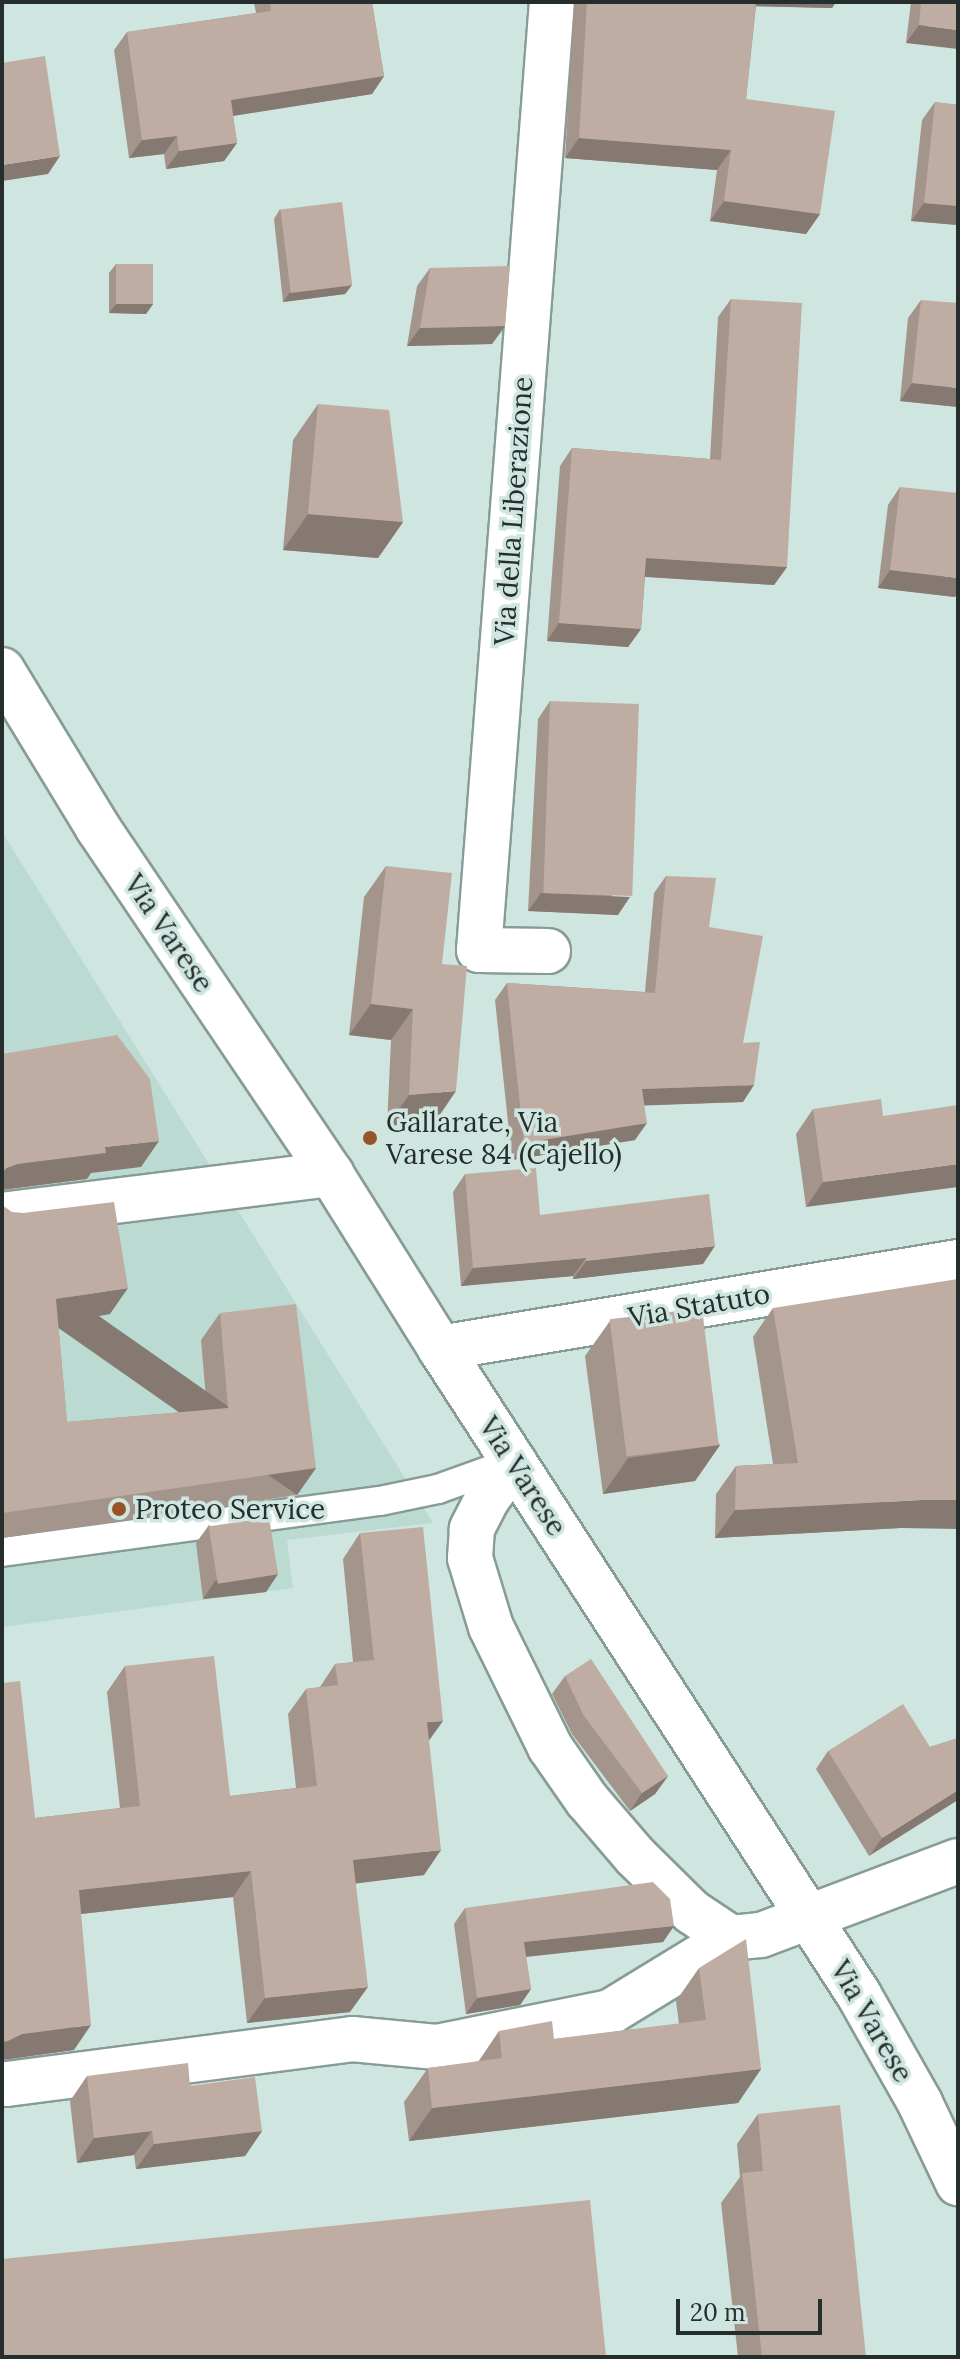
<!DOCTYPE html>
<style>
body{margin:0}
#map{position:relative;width:960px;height:2359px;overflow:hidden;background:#cfe5df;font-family:Lora,serif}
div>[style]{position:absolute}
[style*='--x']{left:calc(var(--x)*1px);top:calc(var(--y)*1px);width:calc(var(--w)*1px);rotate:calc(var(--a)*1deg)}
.built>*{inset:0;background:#bbdbd2}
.roads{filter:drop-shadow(2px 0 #879c96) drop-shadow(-2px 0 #879c96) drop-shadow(0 2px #879c96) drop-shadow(0 -2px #879c96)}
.lane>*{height:28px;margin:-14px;padding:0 14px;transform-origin:14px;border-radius:14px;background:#fff}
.street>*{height:44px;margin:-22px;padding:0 22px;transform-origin:22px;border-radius:22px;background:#fff}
.secondary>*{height:44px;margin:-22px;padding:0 22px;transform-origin:22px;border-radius:22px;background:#fff}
.wall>*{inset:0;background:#a4958c}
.shaded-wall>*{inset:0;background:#867972;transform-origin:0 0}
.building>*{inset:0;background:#bfada3;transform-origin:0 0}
.dots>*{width:22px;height:22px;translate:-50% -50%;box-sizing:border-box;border:4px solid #cfe5df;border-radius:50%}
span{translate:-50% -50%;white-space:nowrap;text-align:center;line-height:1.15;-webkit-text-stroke:7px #cfe5df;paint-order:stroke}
.street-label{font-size:28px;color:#252e2c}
.poi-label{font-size:28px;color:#252e2c}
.left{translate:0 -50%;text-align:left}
.frame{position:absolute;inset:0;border:4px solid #252e2c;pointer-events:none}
.scale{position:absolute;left:676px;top:2299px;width:146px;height:36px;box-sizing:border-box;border:4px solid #252e2c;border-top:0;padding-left:10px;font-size:24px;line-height:28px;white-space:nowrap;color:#252e2c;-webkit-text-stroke:6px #cfe5df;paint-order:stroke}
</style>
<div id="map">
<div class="built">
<div style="clip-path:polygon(2px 832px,433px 1523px,287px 1540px,293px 1588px,2px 1627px)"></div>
</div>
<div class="roads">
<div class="lane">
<div style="--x:2;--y:1552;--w:381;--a:-7.7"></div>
<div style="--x:380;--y:1501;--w:59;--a:-11.7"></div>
<div style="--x:438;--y:1489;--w:80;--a:-19.8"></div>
</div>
<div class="street">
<div style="--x:548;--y:951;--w:69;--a:-179.2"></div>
<div style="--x:479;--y:950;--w:951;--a:-85.6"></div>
<div style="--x:2;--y:1215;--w:332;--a:-7.1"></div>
<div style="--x:440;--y:1348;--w:525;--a:-9.43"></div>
<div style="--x:514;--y:1462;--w:46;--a:126.1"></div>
<div style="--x:487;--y:1499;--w:34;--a:117"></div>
<div style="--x:472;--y:1529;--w:29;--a:94"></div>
<div style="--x:470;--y:1558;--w:72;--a:73.1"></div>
<div style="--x:491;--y:1627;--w:134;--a:63.8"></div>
<div style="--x:550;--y:1747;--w:65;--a:55.1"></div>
<div style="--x:587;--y:1800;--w:74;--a:49.4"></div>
<div style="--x:635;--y:1856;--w:80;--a:44.5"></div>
<div style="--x:692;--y:1912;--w:47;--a:33.7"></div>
<div style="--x:731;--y:1938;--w:30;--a:-6"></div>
<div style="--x:761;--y:1935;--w:210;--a:-20.6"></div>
<div style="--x:7;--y:2084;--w:348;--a:-7.4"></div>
<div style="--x:352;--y:2039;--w:85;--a:5.4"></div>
<div style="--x:437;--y:2047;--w:177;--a:-11.4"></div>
<div style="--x:610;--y:2012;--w:142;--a:-31.4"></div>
</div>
<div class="secondary">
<div style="--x:2;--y:670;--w:185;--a:58.7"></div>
<div style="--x:98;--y:828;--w:417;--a:56"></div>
<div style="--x:331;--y:1174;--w:205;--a:57.9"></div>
<div style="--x:440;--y:1348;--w:771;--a:57.07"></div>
<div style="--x:859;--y:1995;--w:124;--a:60.5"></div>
<div style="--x:920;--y:2103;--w:89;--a:64.6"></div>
</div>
</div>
<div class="wall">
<div style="clip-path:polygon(254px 2px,372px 2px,384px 76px,372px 94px,233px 116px,237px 143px,224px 161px,166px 169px,164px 154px,129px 158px,114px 50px,127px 32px,256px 13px)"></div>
<div style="clip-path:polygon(574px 2px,836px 2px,832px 8px,756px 6px,746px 99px,820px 214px,806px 234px,710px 221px,717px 170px,565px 158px)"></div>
<div style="clip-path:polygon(911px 2px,958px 2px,906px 43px)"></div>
<div style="clip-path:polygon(935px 102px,958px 105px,958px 225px,911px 221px,922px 120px)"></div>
<div style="clip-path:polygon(280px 209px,352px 285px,345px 294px,283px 302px,274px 219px)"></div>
<div style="clip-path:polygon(116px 264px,153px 304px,146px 314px,109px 313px,109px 273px)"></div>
<div style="clip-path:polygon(430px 268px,505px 326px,492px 344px,407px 346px,417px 286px)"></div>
<div style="clip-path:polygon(731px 299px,787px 567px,774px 585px,645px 577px,641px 629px,628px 647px,547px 641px,560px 466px,572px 448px,710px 459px,718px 317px)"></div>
<div style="clip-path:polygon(921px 300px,958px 407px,900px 401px,908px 318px)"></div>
<div style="clip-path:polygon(318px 404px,403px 522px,378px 558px,283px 550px,293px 440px)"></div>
<div style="clip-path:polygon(900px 487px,955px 597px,878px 588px,888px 505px)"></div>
<div style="clip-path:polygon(550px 701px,618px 915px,528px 911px,538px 719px)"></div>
<div style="clip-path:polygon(386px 866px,442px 964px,435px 1122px,387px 1126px,391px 1040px,349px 1035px,364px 897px)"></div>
<div style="clip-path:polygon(666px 876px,709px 927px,743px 1043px,743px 1102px,644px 1105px,635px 1140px,512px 1160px,495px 1000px,507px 983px,645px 992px,654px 893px)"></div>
<div style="clip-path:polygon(813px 1109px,883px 1116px,806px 1207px,796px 1134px)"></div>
<div style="clip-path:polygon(465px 1174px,540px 1215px,703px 1264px,573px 1279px,573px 1276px,461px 1286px,453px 1192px)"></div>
<div style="clip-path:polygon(2px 1205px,110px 1314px,58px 1323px,67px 1422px,207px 1410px,201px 1340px,220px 1313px,316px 1468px,297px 1495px,2px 1538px)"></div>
<div style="clip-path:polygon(773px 1308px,901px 1528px,715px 1538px,716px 1494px,736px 1466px,773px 1464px,753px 1337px)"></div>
<div style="clip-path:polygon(610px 1321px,720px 1445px,695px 1481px,603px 1494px,585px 1356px)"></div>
<div style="clip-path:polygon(209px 1525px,278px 1574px,266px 1592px,203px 1599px,196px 1543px)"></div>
<div style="clip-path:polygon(360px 1533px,429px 1740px,424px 1875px,356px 1883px,350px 2012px,247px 2023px,233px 1897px,81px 1914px,74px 2050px,2px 2060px,2px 1683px,35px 1818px,120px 1808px,107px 1692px,125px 1666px,230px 1796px,296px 1788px,288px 1714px,306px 1689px,320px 1687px,335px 1664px,353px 1662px,343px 1559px)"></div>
<div style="clip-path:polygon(565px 1676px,668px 1776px,655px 1794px,630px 1811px,572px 1734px,552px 1694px)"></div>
<div style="clip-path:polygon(958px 1738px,869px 1856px,816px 1769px,828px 1751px,930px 1747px)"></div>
<div style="clip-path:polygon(465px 1908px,674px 1926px,663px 1942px,526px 1957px,531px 1989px,520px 2005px,466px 2014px,454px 1924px)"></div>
<div style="clip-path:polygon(699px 1968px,761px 2069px,738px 2103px,409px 2141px,404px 2102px,428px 2068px,478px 2062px,499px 2031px,554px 2039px,679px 2024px,676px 2001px)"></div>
<div style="clip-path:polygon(87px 2076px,190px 2086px,262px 2131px,245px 2156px,136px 2169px,134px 2155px,77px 2163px,70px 2101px)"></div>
<div style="clip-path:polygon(758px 2114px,866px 2357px,738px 2357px,721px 2203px,740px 2177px,737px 2144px)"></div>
</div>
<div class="shaded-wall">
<div style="clip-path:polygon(746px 2px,836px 2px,832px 8px,744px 6px)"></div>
<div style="clip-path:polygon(919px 25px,958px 30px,958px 49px,906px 43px)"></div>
<div style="clip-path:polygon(384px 76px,372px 94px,219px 118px,231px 100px)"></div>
<div style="clip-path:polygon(177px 136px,164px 154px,129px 158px,142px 140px)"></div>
<div style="clip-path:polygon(579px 138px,731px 150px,717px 170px,565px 158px)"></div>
<div style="clip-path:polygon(237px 143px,224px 161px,166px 169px,179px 151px)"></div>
<div style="clip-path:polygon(60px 156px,48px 174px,2px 181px,2px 165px)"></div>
<div style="clip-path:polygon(724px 201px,820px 214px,806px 234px,710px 221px)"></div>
<div style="clip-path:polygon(924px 203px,958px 206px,958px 225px,911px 221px)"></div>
<div style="clip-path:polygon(352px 285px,345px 294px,283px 302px,290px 292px)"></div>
<div style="clip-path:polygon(116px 304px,153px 304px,146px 314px,109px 313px)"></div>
<div style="clip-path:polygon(505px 326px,492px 344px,407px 346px,420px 328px)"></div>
<div style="clip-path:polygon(912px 383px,958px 388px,958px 407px,900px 401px)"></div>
<div style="clip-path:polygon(308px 514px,403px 522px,378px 558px,283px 550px)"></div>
<div style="clip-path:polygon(646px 558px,787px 567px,774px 585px,634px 576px)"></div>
<div style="clip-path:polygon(890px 570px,958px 578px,958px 593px,955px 597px,878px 588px)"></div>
<div style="clip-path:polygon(559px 623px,641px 629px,628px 647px,547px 641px)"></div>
<div style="clip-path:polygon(541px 893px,630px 897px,618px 915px,528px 911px)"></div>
<div style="clip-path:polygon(371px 1004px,413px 1009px,391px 1040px,349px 1035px)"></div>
<div style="clip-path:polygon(754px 1085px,743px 1102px,630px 1106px,642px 1089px)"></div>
<div style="clip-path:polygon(456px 1091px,435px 1122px,387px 1126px,409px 1095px)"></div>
<div style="clip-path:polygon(647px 1123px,635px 1140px,512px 1160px,524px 1143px)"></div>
<div style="clip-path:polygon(159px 1141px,141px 1167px,91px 1173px,87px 1179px,2px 1190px,2px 1173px,6px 1168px,17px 1164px,105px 1147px)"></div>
<div style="clip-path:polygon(958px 1164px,958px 1187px,806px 1207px,823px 1182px)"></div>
<div style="clip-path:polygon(715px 1246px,703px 1264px,573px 1279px,586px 1261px)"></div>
<div style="clip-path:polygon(586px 1258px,573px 1276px,461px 1286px,473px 1268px)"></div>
<div style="clip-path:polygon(128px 1288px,110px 1314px,37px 1326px,56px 1299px)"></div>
<div style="clip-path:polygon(720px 1445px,695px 1481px,603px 1494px,628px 1458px)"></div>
<div style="left:316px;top:1468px;width:33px;height:317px;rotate:125deg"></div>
<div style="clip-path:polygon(921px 1500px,958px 1500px,958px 1529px,901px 1528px,715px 1538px,735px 1510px)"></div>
<div style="clip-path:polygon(278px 1574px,266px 1592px,203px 1599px,215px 1581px)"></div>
<div style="clip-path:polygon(443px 1721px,425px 1746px,427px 1722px)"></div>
<div style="clip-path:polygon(668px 1776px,655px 1794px,630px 1811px,642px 1793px)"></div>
<div style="clip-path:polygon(958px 1790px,958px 1800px,869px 1856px,882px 1838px)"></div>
<div style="clip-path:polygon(441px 1850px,424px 1875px,336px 1886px,353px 1860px)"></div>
<div style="clip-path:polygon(251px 1871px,233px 1897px,62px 1916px,79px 1890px)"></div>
<div style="clip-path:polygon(674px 1926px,663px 1942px,513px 1958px,524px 1942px)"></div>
<div style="clip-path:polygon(368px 1987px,350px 2012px,247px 2023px,265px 1998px)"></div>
<div style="clip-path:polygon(531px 1989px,520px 2005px,466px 2014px,477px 1998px)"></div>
<div style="clip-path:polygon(91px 2025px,74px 2050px,2px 2060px,2px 2042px,22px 2034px)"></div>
<div style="clip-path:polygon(761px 2069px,738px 2103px,409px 2141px,432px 2108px)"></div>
<div style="clip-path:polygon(152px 2131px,134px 2155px,77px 2163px,94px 2138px)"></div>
<div style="clip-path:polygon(262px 2131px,245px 2156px,136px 2169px,154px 2144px)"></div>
</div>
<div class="building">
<div style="clip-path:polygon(270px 2px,372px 2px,384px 76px,231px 100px,237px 143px,179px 151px,177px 136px,142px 140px,127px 32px,271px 11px)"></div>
<div style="clip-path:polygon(587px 2px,756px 2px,746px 99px,835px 111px,820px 214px,724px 201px,731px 150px,579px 138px)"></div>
<div style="clip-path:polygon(921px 2px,958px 2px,958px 30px,919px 25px)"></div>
<div style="clip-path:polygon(45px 56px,60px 156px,2px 165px,2px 63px)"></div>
<div style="clip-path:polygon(935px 102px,958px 105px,958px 206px,924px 203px)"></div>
<div style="left:342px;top:202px;width:84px;height:62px;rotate:83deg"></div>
<div style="left:116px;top:264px;width:37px;height:40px"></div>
<div style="clip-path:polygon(510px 266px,505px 326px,420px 328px,430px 268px)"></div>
<div style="clip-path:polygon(731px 299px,802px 303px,787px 567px,646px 558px,641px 629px,559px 623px,572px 448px,721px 460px)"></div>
<div style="clip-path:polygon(921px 300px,958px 303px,958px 388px,912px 383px)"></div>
<div style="clip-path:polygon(318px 404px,389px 410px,403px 522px,308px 514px)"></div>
<div style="clip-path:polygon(900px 487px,958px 493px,958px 578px,890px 570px)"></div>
<div style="left:550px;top:701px;width:89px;height:192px;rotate:2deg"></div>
<div style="clip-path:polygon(386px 866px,452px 873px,442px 964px,467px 966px,456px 1091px,409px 1095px,413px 1009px,371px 1004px)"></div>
<div style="clip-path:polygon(666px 876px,716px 878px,709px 927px,763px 936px,743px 1043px,760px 1042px,754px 1085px,642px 1089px,647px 1123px,524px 1143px,507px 983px,655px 993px)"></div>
<div style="clip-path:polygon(117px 1035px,150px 1079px,159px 1141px,105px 1147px,106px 1153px,17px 1164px,6px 1168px,2px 1173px,2px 1054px)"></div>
<div style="clip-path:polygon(881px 1099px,883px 1116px,958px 1105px,958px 1164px,823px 1182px,813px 1109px)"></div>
<div style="clip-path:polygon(536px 1168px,540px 1215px,709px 1194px,715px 1246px,586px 1261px,586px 1258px,473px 1268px,465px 1174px)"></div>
<div style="clip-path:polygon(114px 1202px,128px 1288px,56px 1299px,67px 1422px,228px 1408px,220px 1313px,296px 1304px,316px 1468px,2px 1513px,2px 1205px,12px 1212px,23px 1213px)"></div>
<div style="clip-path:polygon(958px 1279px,958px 1500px,921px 1500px,735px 1510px,736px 1466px,798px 1463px,773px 1308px)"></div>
<div style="left:702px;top:1308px;width:138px;height:93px;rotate:83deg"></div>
<div style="left:269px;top:1517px;width:58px;height:61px;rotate:81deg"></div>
<div style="clip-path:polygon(423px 1527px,443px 1721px,427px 1722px,441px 1850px,353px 1860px,368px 1987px,265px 1998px,251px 1871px,79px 1890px,91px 2025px,22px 2034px,8px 2041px,2px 2042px,2px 1683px,20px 1681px,35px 1818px,140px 1806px,125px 1666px,214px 1656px,230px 1796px,317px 1786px,306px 1689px,338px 1685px,335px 1664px,374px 1660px,360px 1533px)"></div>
<div style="clip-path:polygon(591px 1659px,668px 1776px,642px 1793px,584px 1716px,565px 1676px)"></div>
<div style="clip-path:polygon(903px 1704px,930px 1747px,958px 1738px,958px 1790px,882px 1838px,828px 1751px)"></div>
<div style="clip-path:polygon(653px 1882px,670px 1899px,674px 1926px,524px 1942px,531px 1989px,477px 1998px,465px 1908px)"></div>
<div style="clip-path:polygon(746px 1939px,761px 2069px,432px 2108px,428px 2068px,502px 2058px,499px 2031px,552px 2021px,554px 2039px,706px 2020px,699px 1968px)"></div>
<div style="clip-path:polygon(188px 2063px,190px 2086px,255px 2077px,262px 2131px,154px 2144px,152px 2131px,94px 2138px,87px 2076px)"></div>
<div style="clip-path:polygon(840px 2105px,866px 2357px,762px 2357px,742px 2173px,763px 2171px,758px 2114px)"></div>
<div style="clip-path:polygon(590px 2200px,606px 2357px,2px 2357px,2px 2259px)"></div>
</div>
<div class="dots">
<div style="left:370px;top:1138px;background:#985327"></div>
<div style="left:119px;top:1509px;background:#985327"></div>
</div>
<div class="street-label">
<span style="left:513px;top:511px;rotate:-86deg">Via della Liberazione</span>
<span style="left:169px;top:933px;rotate:56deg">Via Varese</span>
<span style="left:699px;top:1305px;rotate:-10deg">Via Statuto</span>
<span style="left:523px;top:1476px;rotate:57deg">Via Varese</span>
<span style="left:872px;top:2021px;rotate:60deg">Via Varese</span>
</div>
<div class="poi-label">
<span class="left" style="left:386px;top:1138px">Gallarate, Via<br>Varese 84 (Cajello)</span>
<span class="left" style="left:135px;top:1509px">Proteo Service</span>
</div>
<div class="frame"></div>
<div class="scale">20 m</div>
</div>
